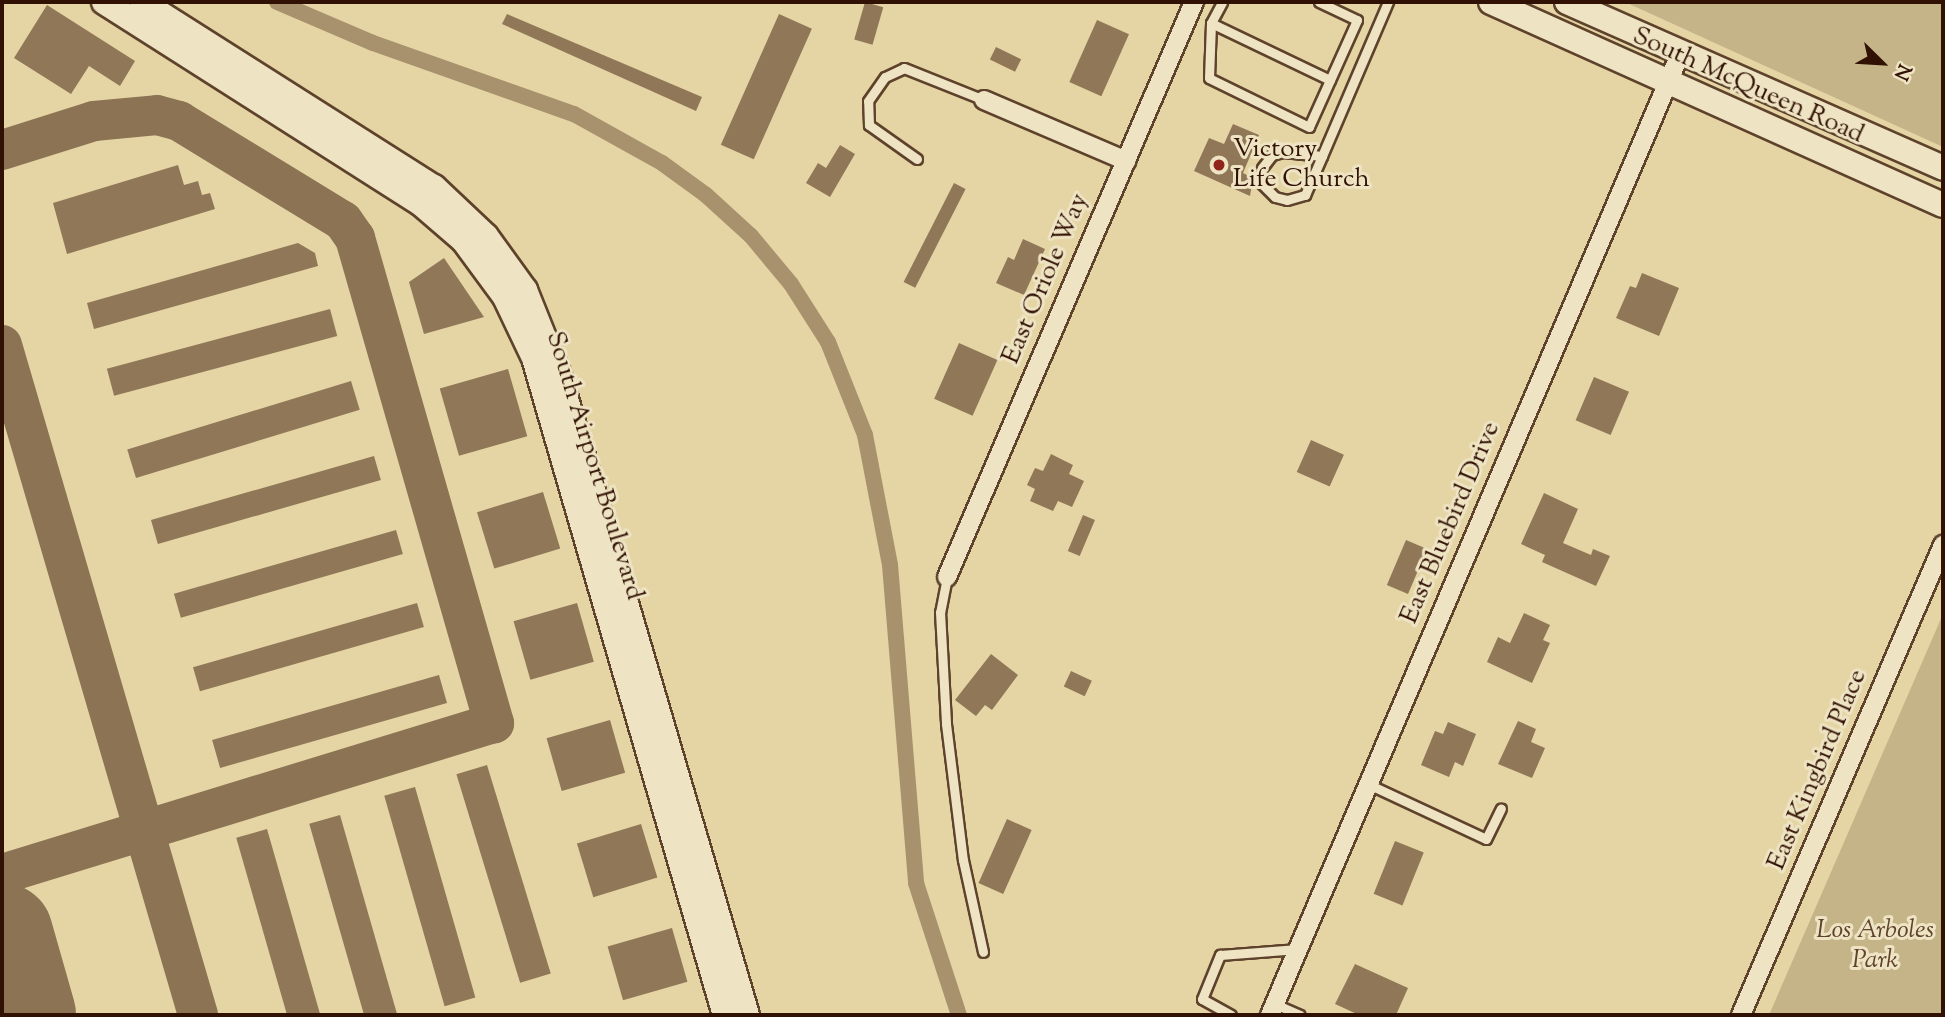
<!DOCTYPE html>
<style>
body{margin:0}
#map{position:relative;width:1945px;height:1017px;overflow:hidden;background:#e5d5a4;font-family:"Sorts Mill Goudy",serif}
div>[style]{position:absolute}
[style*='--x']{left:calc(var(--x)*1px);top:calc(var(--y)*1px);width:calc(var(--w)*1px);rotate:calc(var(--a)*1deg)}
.green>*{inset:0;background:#c6b489}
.canal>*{height:16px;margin:-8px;padding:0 8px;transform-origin:8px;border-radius:8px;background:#a8926d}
.taxiway>*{height:40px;margin:-20px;padding:0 20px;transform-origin:20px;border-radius:20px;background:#8b7354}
.runway>*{height:102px;margin:-51px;padding:0 51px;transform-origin:51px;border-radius:51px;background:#8b7354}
.building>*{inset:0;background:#8f7757;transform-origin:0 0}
.roads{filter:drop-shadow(2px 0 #5e422b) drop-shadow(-2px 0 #5e422b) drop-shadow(0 2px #5e422b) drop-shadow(0 -2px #5e422b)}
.lane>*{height:9px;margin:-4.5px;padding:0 4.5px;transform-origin:4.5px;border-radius:4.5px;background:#eee4c4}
.street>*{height:18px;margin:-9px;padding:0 9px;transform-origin:9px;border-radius:9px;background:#eee4c4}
.secondary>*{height:24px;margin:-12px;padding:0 12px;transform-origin:12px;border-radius:12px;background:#eee4c4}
.dots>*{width:19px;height:19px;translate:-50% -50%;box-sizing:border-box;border:4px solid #eee4c4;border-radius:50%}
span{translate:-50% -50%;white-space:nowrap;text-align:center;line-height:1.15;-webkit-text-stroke:6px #eee4c4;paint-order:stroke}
.street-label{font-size:26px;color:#311103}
.poi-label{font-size:26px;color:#311103}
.left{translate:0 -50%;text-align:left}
.park-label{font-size:26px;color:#5e422b;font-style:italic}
.frame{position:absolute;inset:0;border:4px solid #311103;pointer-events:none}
.north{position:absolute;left:1847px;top:28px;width:70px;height:70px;-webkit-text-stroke:5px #eee4c4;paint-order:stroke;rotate:114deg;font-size:19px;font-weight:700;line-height:28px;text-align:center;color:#311103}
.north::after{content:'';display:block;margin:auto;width:24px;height:32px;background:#311103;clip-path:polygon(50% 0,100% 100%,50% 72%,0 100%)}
</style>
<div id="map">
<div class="green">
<div style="clip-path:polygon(1625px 2px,1943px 2px,1943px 147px)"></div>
<div style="clip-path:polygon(1943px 614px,1943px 1015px,1769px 1015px)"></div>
</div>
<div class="canal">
<div style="--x:277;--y:2;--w:104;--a:23.1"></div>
<div style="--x:373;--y:43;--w:213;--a:19.5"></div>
<div style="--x:574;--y:114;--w:101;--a:29.1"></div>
<div style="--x:662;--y:163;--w:54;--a:36"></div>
<div style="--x:706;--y:195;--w:61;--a:42.3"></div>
<div style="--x:751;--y:236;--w:62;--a:50.2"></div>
<div style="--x:791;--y:284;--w:69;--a:57.5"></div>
<div style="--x:828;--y:342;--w:100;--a:68.3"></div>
<div style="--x:865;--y:435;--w:132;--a:79.1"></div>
<div style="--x:890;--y:565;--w:319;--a:85.3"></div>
<div style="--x:916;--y:883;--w:139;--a:72"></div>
</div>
<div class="taxiway">
<div style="--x:2;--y:150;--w:96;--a:-17.5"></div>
<div style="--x:94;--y:121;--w:63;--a:-5.4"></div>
<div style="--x:157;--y:115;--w:23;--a:15"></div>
<div style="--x:179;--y:121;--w:192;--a:31.4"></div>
<div style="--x:343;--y:221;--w:21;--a:55"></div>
<div style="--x:355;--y:238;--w:505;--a:74.01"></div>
<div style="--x:494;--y:723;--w:515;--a:162.94"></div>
<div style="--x:2;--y:345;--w:698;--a:73.69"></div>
</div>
<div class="runway">
<div style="--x:2;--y:934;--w:84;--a:74.1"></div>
</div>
<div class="building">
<div style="left:865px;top:2px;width:19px;height:39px;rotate:16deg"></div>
<div style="clip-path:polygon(47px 5px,135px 61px,120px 86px,89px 66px,71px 94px,14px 58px)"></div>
<div style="clip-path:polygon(507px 14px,702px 97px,696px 111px,502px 24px)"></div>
<div style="left:779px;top:14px;width:36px;height:143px;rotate:24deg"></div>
<div style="left:1097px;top:20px;width:35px;height:68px;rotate:24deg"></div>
<div style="left:996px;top:47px;width:28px;height:14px;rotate:26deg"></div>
<div style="clip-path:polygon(1233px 124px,1259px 135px,1243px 173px,1253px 178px,1250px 196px,1194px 171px,1209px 138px,1224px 144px)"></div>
<div style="clip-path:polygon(840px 145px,855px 154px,830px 197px,806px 183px,818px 163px,826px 168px)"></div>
<div style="clip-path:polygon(178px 165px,184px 185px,198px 181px,202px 195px,210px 193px,215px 209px,67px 254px,53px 203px)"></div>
<div style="left:954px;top:183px;width:13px;height:111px;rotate:27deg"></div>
<div style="clip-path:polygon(1023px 239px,1045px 249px,1024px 295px,996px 283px,1008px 257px,1014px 260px)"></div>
<div style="clip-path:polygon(298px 243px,315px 253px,318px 266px,94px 329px,87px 303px)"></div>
<div style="clip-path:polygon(444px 258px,484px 317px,424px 334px,409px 282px)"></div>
<div style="clip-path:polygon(1642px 273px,1679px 288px,1659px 336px,1616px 318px,1630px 286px,1636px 288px)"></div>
<div style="left:330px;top:309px;width:28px;height:231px;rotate:75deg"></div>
<div style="left:959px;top:343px;width:42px;height:61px;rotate:24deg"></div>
<div style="left:508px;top:369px;width:70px;height:71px;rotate:74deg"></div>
<div style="left:1594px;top:377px;width:38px;height:47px;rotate:23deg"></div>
<div style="left:351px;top:381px;width:30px;height:234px;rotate:73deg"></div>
<div style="left:1311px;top:440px;width:36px;height:35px;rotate:24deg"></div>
<div style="clip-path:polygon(1051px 454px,1073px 465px,1069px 474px,1084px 481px,1072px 507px,1058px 501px,1053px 511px,1030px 501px,1035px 489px,1027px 485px,1035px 468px,1043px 471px)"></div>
<div style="left:374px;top:456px;width:25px;height:232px;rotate:74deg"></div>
<div style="left:543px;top:492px;width:59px;height:69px;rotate:73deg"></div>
<div style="clip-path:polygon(1544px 493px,1578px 509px,1563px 543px,1591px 555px,1593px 549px,1610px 556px,1596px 586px,1542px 562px,1545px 555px,1521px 544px)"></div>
<div style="left:1083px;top:515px;width:13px;height:39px;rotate:23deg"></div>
<div style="left:396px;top:530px;width:25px;height:231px;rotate:74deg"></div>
<div style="left:1406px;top:540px;width:23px;height:49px;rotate:23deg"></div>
<div style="left:417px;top:603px;width:25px;height:233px;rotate:74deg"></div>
<div style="left:577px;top:603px;width:61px;height:66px;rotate:74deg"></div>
<div style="clip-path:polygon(1524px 613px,1550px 625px,1543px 640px,1550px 643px,1532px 683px,1487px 662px,1498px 637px,1510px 643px)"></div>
<div style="clip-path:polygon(991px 654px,1018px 675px,992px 710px,985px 705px,976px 716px,955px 700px)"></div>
<div style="left:1071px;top:671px;width:23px;height:17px;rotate:25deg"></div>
<div style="left:439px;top:675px;width:29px;height:236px;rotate:74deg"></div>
<div style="left:610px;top:720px;width:55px;height:66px;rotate:74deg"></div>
<div style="clip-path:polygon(1518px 721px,1536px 729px,1531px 742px,1545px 748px,1532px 778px,1498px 764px)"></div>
<div style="clip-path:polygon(1448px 722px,1476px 734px,1463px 766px,1455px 762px,1449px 777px,1421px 765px,1435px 731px,1443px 734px)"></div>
<div style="left:487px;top:765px;width:218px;height:32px;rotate:73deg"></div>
<div style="left:415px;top:787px;width:219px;height:32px;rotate:74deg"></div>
<div style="left:340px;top:815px;width:209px;height:32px;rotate:74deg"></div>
<div style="left:1007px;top:819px;width:27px;height:70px;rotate:24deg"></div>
<div style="left:641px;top:824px;width:56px;height:67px;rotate:73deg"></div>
<div style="left:267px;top:829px;width:194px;height:32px;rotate:74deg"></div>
<div style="left:1395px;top:841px;width:31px;height:57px;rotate:22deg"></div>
<div style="left:672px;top:928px;width:56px;height:67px;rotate:74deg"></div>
<div style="clip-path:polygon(1355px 964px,1408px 988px,1396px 1015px,1359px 1015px,1335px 1004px)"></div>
</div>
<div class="roads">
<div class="lane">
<div style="--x:1319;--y:2;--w:42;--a:25.3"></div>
<div style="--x:1357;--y:20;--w:117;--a:114.2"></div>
<div style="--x:1309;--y:127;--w:111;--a:-153.9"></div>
<div style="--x:1209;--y:78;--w:55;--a:-87.9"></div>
<div style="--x:1211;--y:23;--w:132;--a:25.6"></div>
<div style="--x:1211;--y:23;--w:24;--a:-62"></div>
<div style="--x:1322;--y:156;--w:39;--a:-174"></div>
<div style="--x:1283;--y:152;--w:11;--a:165"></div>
<div style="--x:1272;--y:155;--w:16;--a:128"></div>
<div style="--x:1262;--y:168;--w:14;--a:98"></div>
<div style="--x:1260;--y:182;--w:21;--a:45"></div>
<div style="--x:1275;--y:197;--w:12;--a:14"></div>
<div style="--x:1287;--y:200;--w:19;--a:-16"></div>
<div style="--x:1305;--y:195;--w:43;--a:-66.4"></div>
<div style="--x:1322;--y:156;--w:168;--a:-66.8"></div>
<div style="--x:917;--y:159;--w:59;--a:-144.7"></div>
<div style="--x:869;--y:125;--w:24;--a:-92"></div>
<div style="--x:868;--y:101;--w:29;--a:-55"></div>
<div style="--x:885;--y:77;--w:21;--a:-25"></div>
<div style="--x:904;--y:68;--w:86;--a:21.8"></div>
<div style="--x:947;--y:577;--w:36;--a:101"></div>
<div style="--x:940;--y:612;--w:112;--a:86.9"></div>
<div style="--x:946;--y:724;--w:137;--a:82.9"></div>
<div style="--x:963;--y:860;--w:94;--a:77.7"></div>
<div style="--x:1368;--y:784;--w:130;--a:25"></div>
<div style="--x:1486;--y:839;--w:34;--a:-64"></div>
<div style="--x:1275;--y:1004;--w:27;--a:24"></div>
<div style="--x:1231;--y:1015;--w:33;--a:-151"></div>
<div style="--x:1202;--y:999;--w:48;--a:-67.8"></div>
<div style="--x:1220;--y:955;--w:78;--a:-4.4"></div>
</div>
<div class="street">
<div style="--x:984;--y:100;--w:155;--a:23.2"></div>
<div style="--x:947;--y:577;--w:626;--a:-66.75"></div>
<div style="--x:1270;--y:1015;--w:1047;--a:-66.89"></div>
<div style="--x:1741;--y:1015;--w:512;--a:-66.74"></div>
</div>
<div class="secondary">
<div style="--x:104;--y:2;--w:376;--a:32.5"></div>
<div style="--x:421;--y:204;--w:55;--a:40.6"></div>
<div style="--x:463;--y:240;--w:71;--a:53.6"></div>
<div style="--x:505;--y:297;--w:68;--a:64.6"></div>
<div style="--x:534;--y:358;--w:684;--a:73.79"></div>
<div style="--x:142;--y:2;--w:346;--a:32.4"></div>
<div style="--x:434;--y:187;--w:71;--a:43.3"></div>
<div style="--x:486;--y:236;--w:67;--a:54.2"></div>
<div style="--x:525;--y:290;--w:92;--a:68.2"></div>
<div style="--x:559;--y:375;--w:667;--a:73.63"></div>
<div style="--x:1491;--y:2;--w:495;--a:24.2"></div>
<div style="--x:1567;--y:2;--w:411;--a:23.8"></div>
</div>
</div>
<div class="dots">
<div style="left:1219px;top:165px;background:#8f2418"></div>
</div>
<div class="street-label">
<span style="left:1748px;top:86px;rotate:24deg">South McQueen Road</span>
<span style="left:1046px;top:279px;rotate:-67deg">East Oriole Way</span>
<span style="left:594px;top:466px;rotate:73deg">South Airport Boulevard</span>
<span style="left:1451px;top:523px;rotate:-67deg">East Bluebird Drive</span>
<span style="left:1818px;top:770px;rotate:-67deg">East Kingbird Place</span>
</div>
<div class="poi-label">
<span class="left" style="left:1233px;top:165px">Victory<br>Life Church</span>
</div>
<div class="park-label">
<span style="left:1875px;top:946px">Los Arboles<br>Park</span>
</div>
<div class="frame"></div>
<div class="north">N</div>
</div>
